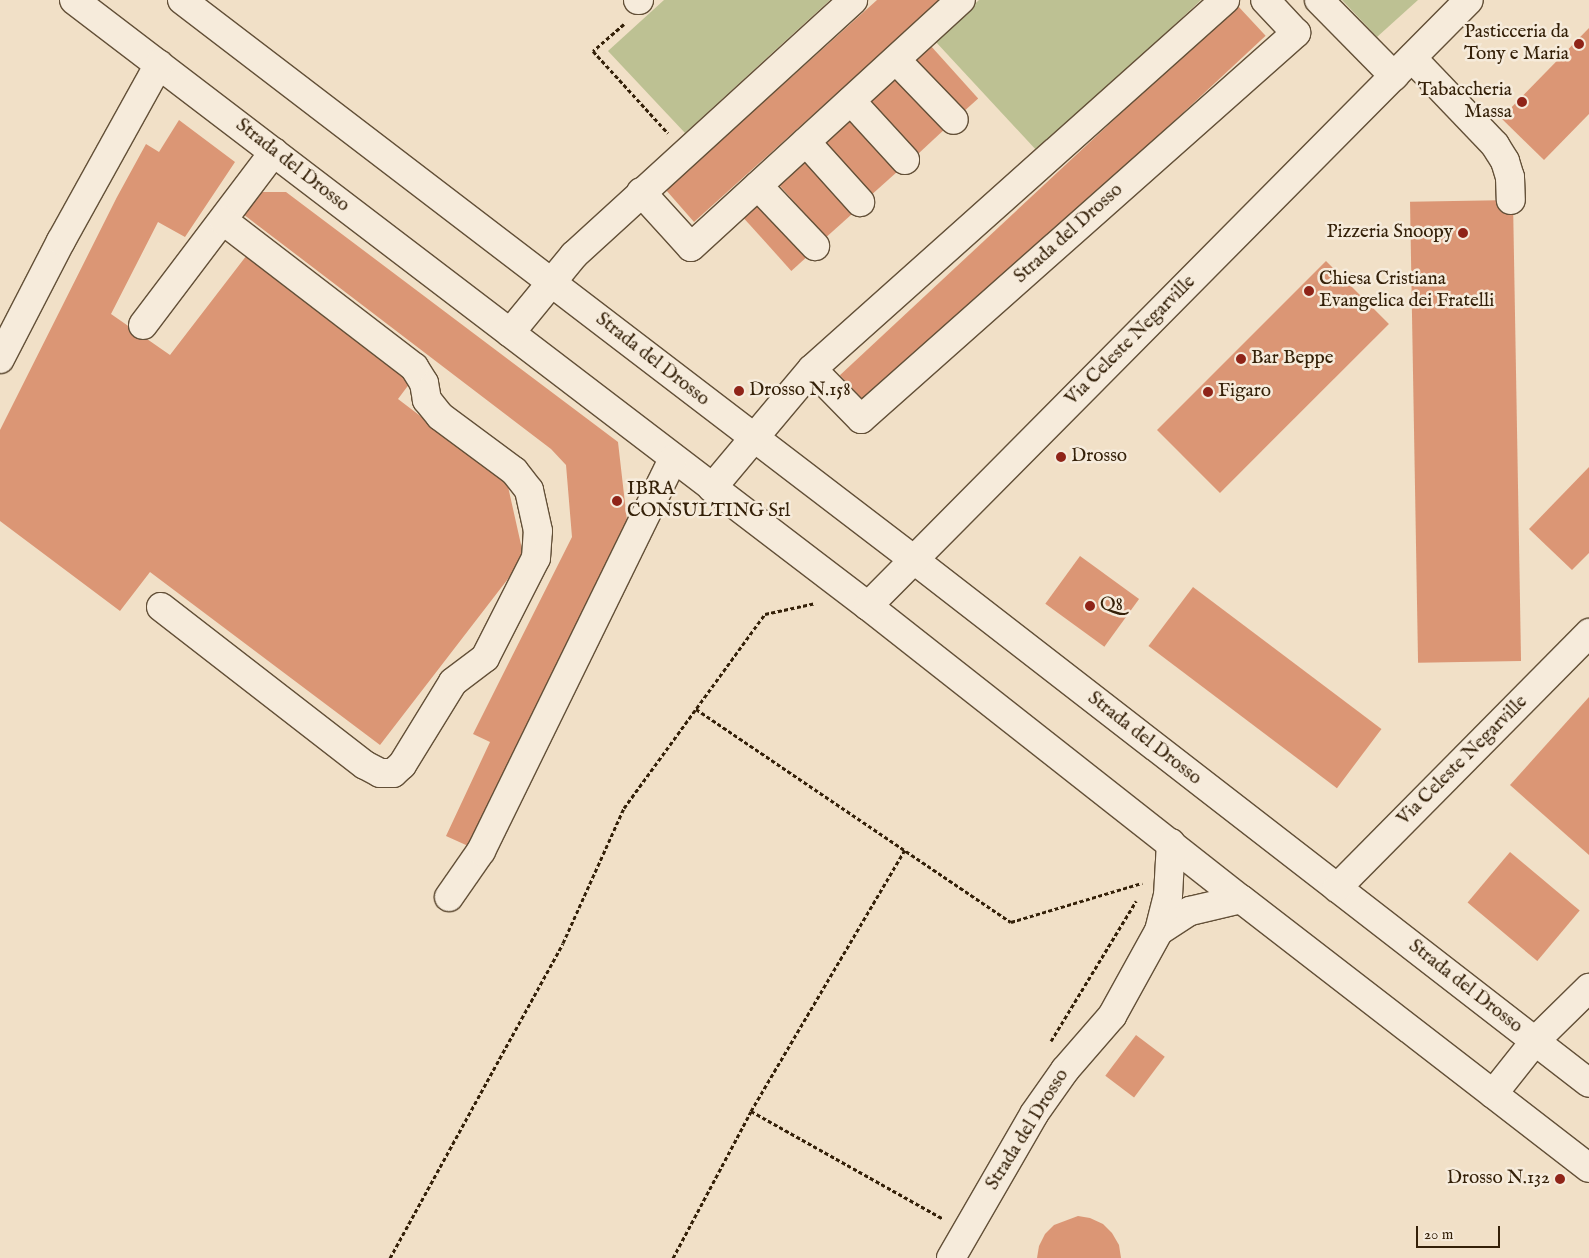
<!DOCTYPE html>
<style>
body{margin:0}
#map{position:relative;width:1589px;height:1258px;overflow:hidden;background:#f1e0c7;font-family:"IM FELL English",serif}
div>[style]{position:absolute}
[style*='--x']{left:calc(var(--x)*1px);top:calc(var(--y)*1px);width:calc(var(--w)*1px);rotate:calc(var(--a)*1deg)}
.green>*{inset:0;background:#bdc193}
.building>*{inset:0;background:#db9675;transform-origin:0 0}
.path>*{height:3px;margin-top:-1.5px;transform-origin:0;background:repeating-linear-gradient(90deg,#342008 0 4px,transparent 0 6.5px)}
.roads{filter:drop-shadow(1px 0 #635038) drop-shadow(-1px 0 #635038) drop-shadow(0 1px #635038) drop-shadow(0 -1px #635038)}
.minor>*{height:28px;margin:-14px;padding:0 14px;transform-origin:14px;border-radius:14px;background:#f6ebdb}
.dots>*{width:14px;height:14px;translate:-50% -50%;box-sizing:border-box;border:2px solid #f6ebdb;border-radius:50%}
span{translate:-50% -50%;white-space:nowrap;text-align:center;line-height:1.15;-webkit-text-stroke:5px #f6ebdb;paint-order:stroke}
.poi-label{font-size:19px;color:#342008}
.right{translate:-100% -50%;text-align:right}
.left{translate:0 -50%;text-align:left}
.street-label{font-size:19px;color:#342008}
.scale{position:absolute;left:1416px;top:1226px;width:84px;height:22px;box-sizing:border-box;border:2px solid #342008;border-top:0;padding-left:6px;font-size:15px;line-height:18px;white-space:nowrap;color:#342008;-webkit-text-stroke:4px #f6ebdb;paint-order:stroke}
</style>
<div id="map">
<div class="green">
<div style="clip-path:polygon(664px 0,830px 0,685px 133px,608px 51px)"></div>
<div style="clip-path:polygon(979px 0,1201px 0,1038px 152px,935px 41px)"></div>
<div style="clip-path:polygon(1342px 0,1418px 0,1377px 37px)"></div>
</div>
<div class="building">
<div style="clip-path:polygon(877px 0,940px 0,694px 222px,666px 190px)"></div>
<div style="left:1237px;top:5px;width:42px;height:543px;rotate:47deg"></div>
<div style="clip-path:polygon(1589px 28px,1589px 114px,1544px 160px,1501px 118px)"></div>
<div style="left:930px;top:45px;width:72px;height:21px;rotate:48deg"></div>
<div style="left:896px;top:76px;width:72px;height:36px;rotate:47deg"></div>
<div style="left:850px;top:116px;width:73px;height:36px;rotate:48deg"></div>
<div style="clip-path:polygon(179px 120px,235px 162px,185px 237px,158px 222px,111px 314px,170px 355px,250px 251px,416px 375px,398px 399px,507px 482px,524px 558px,380px 745px,150px 572px,120px 611px,0 521px,0 430px,117px 197px,146px 144px,159px 152px)"></div>
<div style="left:804px;top:159px;width:73px;height:36px;rotate:48deg"></div>
<div style="clip-path:polygon(260px 192px,286px 192px,618px 442px,629px 538px,477px 850px,446px 836px,490px 742px,473px 734px,572px 537px,566px 465px,551px 449px,243px 214px)"></div>
<div style="left:1513px;top:200px;width:461px;height:103px;rotate:89deg"></div>
<div style="left:758px;top:204px;width:72px;height:20px;rotate:48deg"></div>
<div style="left:1326px;top:261px;width:89px;height:239px;rotate:45deg"></div>
<div style="clip-path:polygon(1589px 467px,1589px 553px,1572px 570px,1529px 529px)"></div>
<div style="left:1080px;top:556px;width:73px;height:59px;rotate:36deg"></div>
<div style="left:1193px;top:587px;width:236px;height:74px;rotate:37deg"></div>
<div style="clip-path:polygon(1589px 697px,1589px 855px,1510px 785px)"></div>
<div style="left:1510px;top:852px;width:91px;height:66px;rotate:40deg"></div>
<div style="left:1136px;top:1035px;width:36px;height:51px;rotate:37deg"></div>
<div style="clip-path:polygon(1078px 1216px,1090px 1218px,1103px 1224px,1112px 1233px,1119px 1245px,1121px 1258px,1037px 1258px,1039px 1246px,1045px 1234px,1054px 1225px)"></div>
</div>
<div class="path">
<div style="--x:624;--y:24;--w:41;--a:138.9"></div>
<div style="--x:593;--y:51;--w:111;--a:47.6"></div>
<div style="--x:696;--y:709;--w:380;--a:34.1"></div>
<div style="--x:1011;--y:922;--w:137;--a:-16.6"></div>
<div style="--x:1051;--y:1041;--w:164;--a:-58.7"></div>
<div style="--x:751;--y:1111;--w:219;--a:29.3"></div>
<div style="--x:390;--y:1258;--w:359;--a:-61.2"></div>
<div style="--x:563;--y:943;--w:148;--a:-65.7"></div>
<div style="--x:624;--y:808;--w:240;--a:-54"></div>
<div style="--x:765;--y:614;--w:52;--a:-12.2"></div>
<div style="--x:673;--y:1258;--w:166;--a:-62"></div>
<div style="--x:751;--y:1111;--w:303;--a:-59.5"></div>
</div>
<div class="roads">
<div class="minor">
<div style="--x:74;--y:0;--w:999;--a:37.35"></div>
<div style="--x:868;--y:606;--w:474;--a:38.2"></div>
<div style="--x:1241;--y:899;--w:440;--a:37.7"></div>
<div style="--x:182;--y:0;--w:920;--a:37.41"></div>
<div style="--x:913;--y:559;--w:855;--a:37.78"></div>
<div style="--x:638;--y:0;--w:1;--a:0"></div>
<div style="--x:1319;--y:0;--w:107;--a:45.4"></div>
<div style="--x:1412;--y:58;--w:120;--a:46.3"></div>
<div style="--x:1495;--y:145;--w:19;--a:58"></div>
<div style="--x:1505;--y:161;--w:17;--a:73"></div>
<div style="--x:1510;--y:177;--w:23;--a:88"></div>
<div style="--x:896;--y:60;--w:83;--a:46"></div>
<div style="--x:851;--y:101;--w:80;--a:47.5"></div>
<div style="--x:806;--y:142;--w:81;--a:48"></div>
<div style="--x:758;--y:186;--w:83;--a:46.5"></div>
<div style="--x:641;--y:192;--w:74;--a:47.7"></div>
<div style="--x:691;--y:247;--w:366;--a:-42.5"></div>
<div style="--x:143;--y:325;--w:217;--a:-52.9"></div>
<div style="--x:510;--y:333;--w:101;--a:-50.6"></div>
<div style="--x:574;--y:255;--w:378;--a:-42.4"></div>
<div style="--x:0;--y:359;--w:133;--a:-62.7"></div>
<div style="--x:61;--y:241;--w:202;--a:-61"></div>
<div style="--x:812;--y:369;--w:70;--a:45.6"></div>
<div style="--x:861;--y:419;--w:582;--a:-41.58"></div>
<div style="--x:1296;--y:33;--w:45;--a:-133.2"></div>
<div style="--x:712;--y:488;--w:155;--a:-50"></div>
<div style="--x:812;--y:369;--w:554;--a:-41.78"></div>
<div style="--x:868;--y:606;--w:853;--a:-45.24"></div>
<div style="--x:161;--y:607;--w:258;--a:37.8"></div>
<div style="--x:365;--y:765;--w:17;--a:28"></div>
<div style="--x:380;--y:773;--w:13;--a:0"></div>
<div style="--x:393;--y:773;--w:12;--a:-42"></div>
<div style="--x:402;--y:765;--w:97;--a:-58.4"></div>
<div style="--x:453;--y:682;--w:40;--a:-37"></div>
<div style="--x:485;--y:658;--w:112;--a:-63"></div>
<div style="--x:536;--y:558;--w:27;--a:-86"></div>
<div style="--x:538;--y:531;--w:42;--a:-102.4"></div>
<div style="--x:529;--y:490;--w:24;--a:-128"></div>
<div style="--x:514;--y:471;--w:92;--a:-143.4"></div>
<div style="--x:440;--y:416;--w:21;--a:-129"></div>
<div style="--x:427;--y:400;--w:17;--a:-100"></div>
<div style="--x:424;--y:383;--w:19;--a:-122"></div>
<div style="--x:414;--y:367;--w:240;--a:-142.5"></div>
<div style="--x:1337;--y:888;--w:359;--a:-45.3"></div>
<div style="--x:449;--y:897;--w:56;--a:-55.2"></div>
<div style="--x:481;--y:851;--w:436;--a:-63.9"></div>
<div style="--x:1159;--y:931;--w:37;--a:-33"></div>
<div style="--x:1190;--y:911;--w:52;--a:-13.2"></div>
<div style="--x:1493;--y:1094;--w:68;--a:-51.6"></div>
<div style="--x:1535;--y:1041;--w:76;--a:-44.5"></div>
<div style="--x:951;--y:1258;--w:166;--a:-60"></div>
<div style="--x:1034;--y:1114;--w:54;--a:-54.8"></div>
<div style="--x:1065;--y:1070;--w:72;--a:-49"></div>
<div style="--x:1112;--y:1016;--w:97;--a:-61.1"></div>
<div style="--x:1159;--y:931;--w:36;--a:-76"></div>
<div style="--x:1168;--y:896;--w:53;--a:-86.8"></div>
</div>
</div>
<div class="dots">
<div style="left:1579px;top:44px;background:#8f2418"></div>
<div style="left:1522px;top:102px;background:#8f2418"></div>
<div style="left:1463px;top:233px;background:#8f2418"></div>
<div style="left:1309px;top:291px;background:#8f2418"></div>
<div style="left:1241px;top:359px;background:#8f2418"></div>
<div style="left:739px;top:391px;background:#8f2418"></div>
<div style="left:1208px;top:392px;background:#8f2418"></div>
<div style="left:1061px;top:457px;background:#8f2418"></div>
<div style="left:617px;top:501px;background:#8f2418"></div>
<div style="left:1090px;top:606px;background:#8f2418"></div>
<div style="left:1560px;top:1179px;background:#8f2418"></div>
</div>
<div class="poi-label">
<span class="right" style="left:1569px;top:44px">Pasticceria da<br>Tony e Maria</span>
<span class="right" style="left:1512px;top:102px">Tabaccheria<br>Massa</span>
<span class="right" style="left:1453px;top:233px">Pizzeria Snoopy</span>
<span class="left" style="left:1319px;top:291px">Chiesa Cristiana<br>Evangelica dei Fratelli</span>
<span class="left" style="left:1251px;top:359px">Bar Beppe</span>
<span class="left" style="left:749px;top:391px">Drosso N.158</span>
<span class="left" style="left:1218px;top:392px">Figaro</span>
<span class="left" style="left:1071px;top:457px">Drosso</span>
<span class="left" style="left:627px;top:501px">IBRA<br>CONSULTING Srl</span>
<span class="left" style="left:1100px;top:606px">Q8</span>
<span class="right" style="left:1550px;top:1179px">Drosso N.132</span>
</div>
<div class="street-label">
<span style="left:292px;top:166px;rotate:38deg">Strada del Drosso</span>
<span style="left:1069px;top:234px;rotate:-42deg">Strada del Drosso</span>
<span style="left:1131px;top:341px;rotate:-45deg">Via Celeste Negarville</span>
<span style="left:652px;top:360px;rotate:38deg">Strada del Drosso</span>
<span style="left:1144px;top:739px;rotate:38deg">Strada del Drosso</span>
<span style="left:1463px;top:761px;rotate:-45deg">Via Celeste Negarville</span>
<span style="left:1465px;top:987px;rotate:38deg">Strada del Drosso</span>
<span style="left:1028px;top:1130px;rotate:-58deg">Strada del Drosso</span>
</div>
<div class="scale">20 m</div>
</div>
